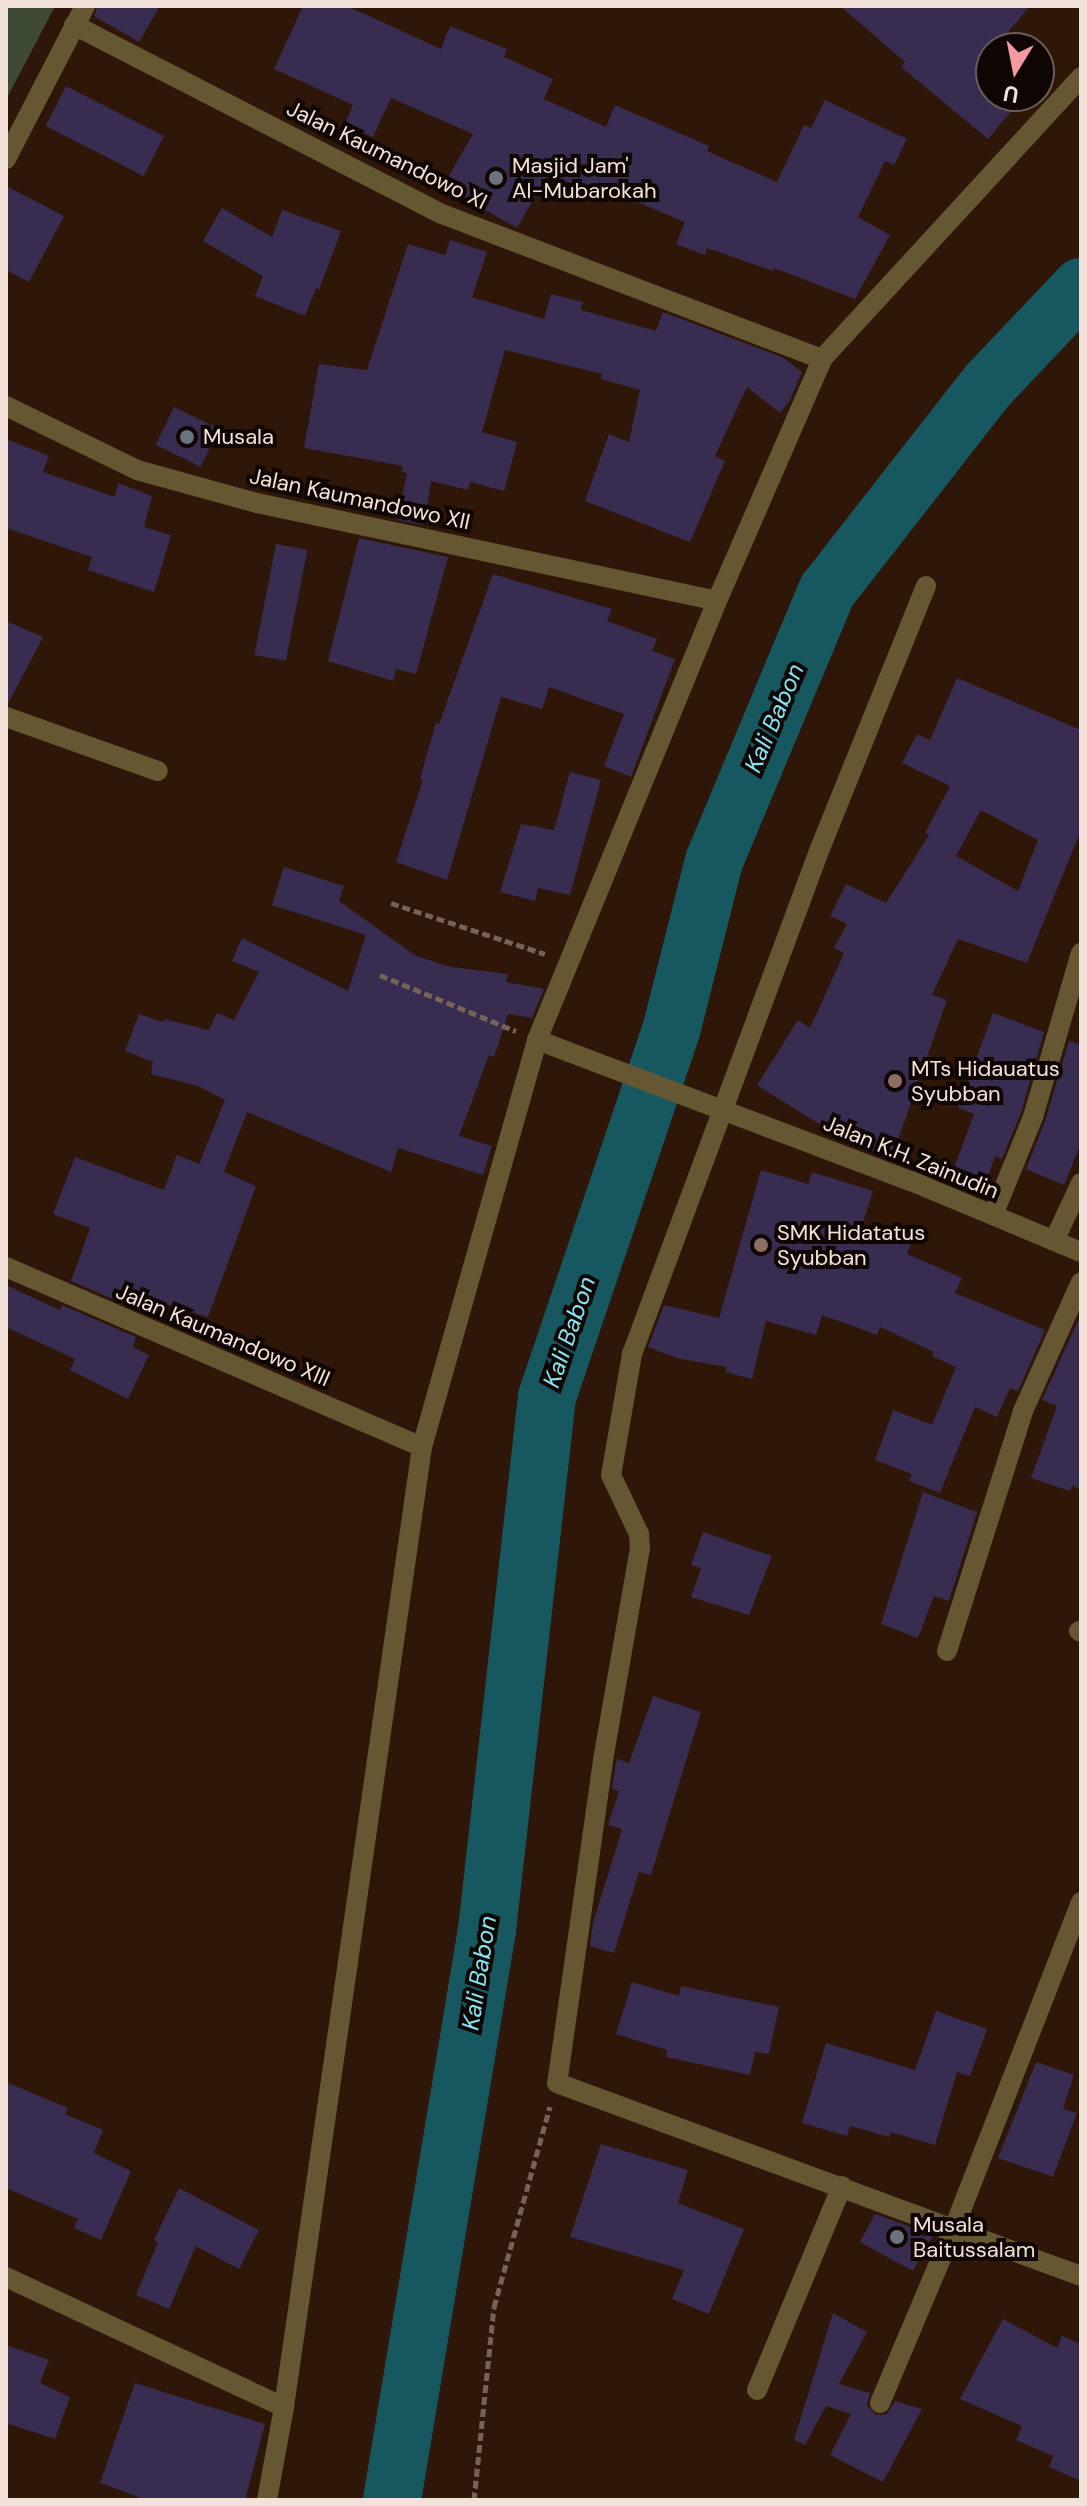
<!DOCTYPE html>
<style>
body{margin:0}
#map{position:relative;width:1087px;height:2506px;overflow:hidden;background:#2e1708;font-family:"DM Sans",sans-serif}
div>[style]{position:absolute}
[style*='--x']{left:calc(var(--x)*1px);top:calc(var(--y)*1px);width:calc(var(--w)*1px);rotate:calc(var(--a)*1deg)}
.green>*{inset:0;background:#3e4931}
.river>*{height:58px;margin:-29px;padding:0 29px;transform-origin:29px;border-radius:29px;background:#165760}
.building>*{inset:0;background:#382c50;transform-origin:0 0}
.path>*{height:5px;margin-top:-2.5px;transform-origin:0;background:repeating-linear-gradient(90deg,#776356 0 8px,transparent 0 12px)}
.minor>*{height:20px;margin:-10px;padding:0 10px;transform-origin:10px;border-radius:10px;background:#655732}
.dots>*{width:22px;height:22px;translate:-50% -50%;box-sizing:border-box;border:4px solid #0f0502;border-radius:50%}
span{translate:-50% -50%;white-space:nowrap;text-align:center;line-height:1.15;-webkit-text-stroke:8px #0f0502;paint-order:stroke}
.street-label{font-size:22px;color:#f3e2d9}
.poi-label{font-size:22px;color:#f3e2d9}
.left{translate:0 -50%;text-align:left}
.water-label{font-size:24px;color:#84e6f4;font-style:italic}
.frame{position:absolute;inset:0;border:8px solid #f3e2d9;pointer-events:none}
.north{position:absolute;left:975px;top:32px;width:80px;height:80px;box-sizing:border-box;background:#0f0502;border:2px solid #6a5d58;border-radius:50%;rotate:190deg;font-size:22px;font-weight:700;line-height:32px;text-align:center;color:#f3e2d9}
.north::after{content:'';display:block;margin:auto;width:28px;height:36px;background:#f49aa2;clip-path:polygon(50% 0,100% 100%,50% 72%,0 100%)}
</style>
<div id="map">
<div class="green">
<div style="clip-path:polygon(6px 6px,55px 6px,6px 100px)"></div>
</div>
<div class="river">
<div style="--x:392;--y:2500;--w:578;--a:-80.54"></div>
<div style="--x:487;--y:1930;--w:536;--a:-83.58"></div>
<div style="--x:547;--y:1397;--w:386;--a:-71.3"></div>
<div style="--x:671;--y:1031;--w:175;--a:-75.8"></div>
<div style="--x:714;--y:861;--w:293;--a:-67.3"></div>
<div style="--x:827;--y:591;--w:263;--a:-52"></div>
<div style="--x:989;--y:384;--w:134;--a:-46.5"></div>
</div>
<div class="building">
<div style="clip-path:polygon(98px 6px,160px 6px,139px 42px,94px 16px)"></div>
<div style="clip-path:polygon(303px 6px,347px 6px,441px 49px,450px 26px,507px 49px,504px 57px,553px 79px,544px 99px,606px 127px,615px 105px,709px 146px,707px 151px,777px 182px,804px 125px,811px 128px,825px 100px,907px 139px,894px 165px,885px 161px,858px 217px,890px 235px,855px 299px,774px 268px,773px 271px,707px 248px,705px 255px,676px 244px,685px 222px,615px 193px,613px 200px,548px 174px,517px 228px,443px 186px,473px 134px,391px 98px,373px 137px,345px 124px,353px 105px,274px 69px)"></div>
<div style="clip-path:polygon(840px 6px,1030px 6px,1008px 32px,1027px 48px,991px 48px,991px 96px,1011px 96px,1005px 102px,1013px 109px,988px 139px,901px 67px,905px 62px)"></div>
<div style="left:66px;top:86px;width:110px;height:45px;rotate:27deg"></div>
<div style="clip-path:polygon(6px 186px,64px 216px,29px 282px,6px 270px)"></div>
<div style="clip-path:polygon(222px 208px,272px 237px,282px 210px,341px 231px,319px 290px,316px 288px,305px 316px,255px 296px,263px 276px,203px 241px)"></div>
<div style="clip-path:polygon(450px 240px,487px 252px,472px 297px,544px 319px,551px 294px,583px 302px,581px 310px,656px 331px,663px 312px,782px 357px,802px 372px,790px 400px,780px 413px,747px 387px,715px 456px,725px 461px,690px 542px,585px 501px,609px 434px,629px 442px,640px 390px,601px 379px,602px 374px,505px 350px,482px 432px,517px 442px,504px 491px,470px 482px,468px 490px,431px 481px,424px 525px,397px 520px,407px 473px,402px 472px,403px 466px,304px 448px,319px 364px,367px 370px,408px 244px,445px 255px)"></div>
<div style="left:174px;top:407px;width:50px;height:42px;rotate:26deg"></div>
<div style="clip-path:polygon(6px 439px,49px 456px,43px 472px,115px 497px,118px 483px,152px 496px,144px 527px,171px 535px,154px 592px,88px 570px,92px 557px,6px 528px)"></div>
<div style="clip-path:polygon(359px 538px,448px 557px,416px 674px,396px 669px,393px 681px,328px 661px)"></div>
<div style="left:276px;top:544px;width:32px;height:113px;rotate:11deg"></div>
<div style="clip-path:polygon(493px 574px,612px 609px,607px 621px,657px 639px,652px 651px,675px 659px,631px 777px,604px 766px,624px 714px,549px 687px,542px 709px,501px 697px,447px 880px,396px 862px,423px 780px,420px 779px,436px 722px,439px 724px)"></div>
<div style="clip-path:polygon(6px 621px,43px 637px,8px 704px,6px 704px)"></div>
<div style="clip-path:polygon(evenodd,957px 678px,1081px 730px,1081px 830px,1027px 963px,958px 939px,932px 995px,947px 1000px,894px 1151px,887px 1148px,884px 1157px,853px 1145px,757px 1085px,798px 1020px,810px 1028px,844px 953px,834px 948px,847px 924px,830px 916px,846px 884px,886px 903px,929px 835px,925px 833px,950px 786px,902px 763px,917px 734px,930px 740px,957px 678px,981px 810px,1038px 840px,1018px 891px,956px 856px,981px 810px)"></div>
<div style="clip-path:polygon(570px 772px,601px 780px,570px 895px,538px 888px,535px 901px,500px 892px,521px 824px,554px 830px)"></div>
<div style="clip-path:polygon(284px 867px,344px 886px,339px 901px,416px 956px,451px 967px,508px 974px,506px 982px,544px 989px,532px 1018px,508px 1014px,494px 1057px,489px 1055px,459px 1136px,492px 1146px,483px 1175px,398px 1148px,391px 1172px,247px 1112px,224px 1172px,256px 1186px,208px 1317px,147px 1298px,143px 1312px,71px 1281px,90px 1228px,53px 1214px,75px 1157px,164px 1190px,177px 1155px,199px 1164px,225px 1100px,198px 1086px,151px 1074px,153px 1062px,125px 1051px,139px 1014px,163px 1022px,164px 1019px,209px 1030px,217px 1013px,234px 1020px,259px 972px,232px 961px,242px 938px,348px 991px,366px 935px,272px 905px)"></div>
<div style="clip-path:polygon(993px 1013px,1044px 1032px,1021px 1113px,1002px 1159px,995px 1156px,983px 1191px,950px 1179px,974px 1114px,958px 1108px)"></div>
<div style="clip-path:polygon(1069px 1041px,1081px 1045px,1081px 1143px,1064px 1185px,1026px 1169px,1045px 1121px)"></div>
<div style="clip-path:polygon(761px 1170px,808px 1184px,812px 1172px,873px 1191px,862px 1225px,911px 1243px,907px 1254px,962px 1278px,955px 1293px,1045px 1330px,1018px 1391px,1010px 1388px,997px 1417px,975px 1407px,940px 1493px,909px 1481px,912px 1474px,875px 1460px,893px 1410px,932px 1425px,956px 1367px,932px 1356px,934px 1352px,880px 1327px,877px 1335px,822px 1315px,816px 1335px,766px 1321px,752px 1379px,725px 1372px,727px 1367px,676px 1358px,648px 1347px,664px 1305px,719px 1318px)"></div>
<div style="clip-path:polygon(6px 1285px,60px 1310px,62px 1305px,136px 1337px,133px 1347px,149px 1355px,128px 1399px,70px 1370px,75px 1359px,6px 1327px)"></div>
<div style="clip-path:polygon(1081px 1314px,1081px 1490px,1072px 1485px,1070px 1491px,1031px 1478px,1057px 1406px,1042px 1400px)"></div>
<div style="clip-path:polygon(923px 1492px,977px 1512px,949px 1601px,934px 1596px,918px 1638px,881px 1624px)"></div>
<div style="clip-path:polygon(703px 1532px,772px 1556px,749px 1615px,691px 1597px,701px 1568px,691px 1565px)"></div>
<div style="clip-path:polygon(653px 1696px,701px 1712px,651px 1875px,639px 1872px,614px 1953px,590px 1946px,593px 1923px,622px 1829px,608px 1825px,619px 1791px,612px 1789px,616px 1763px,617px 1759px,629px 1763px)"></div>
<div style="clip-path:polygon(632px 1982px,679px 1996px,681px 1986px,779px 2007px,769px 2054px,755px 2052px,750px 2075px,666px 2057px,667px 2050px,616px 2034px)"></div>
<div style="clip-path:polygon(936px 2011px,987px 2029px,970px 2076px,957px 2072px,935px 2145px,891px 2132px,889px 2137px,850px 2126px,847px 2136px,802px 2123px,826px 2043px,915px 2070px)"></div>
<div style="clip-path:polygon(1036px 2062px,1074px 2075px,1063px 2109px,1077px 2113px,1053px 2177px,998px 2158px)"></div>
<div style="clip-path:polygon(6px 2082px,68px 2108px,65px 2114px,103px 2130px,94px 2153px,131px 2171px,101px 2240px,74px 2228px,78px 2219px,6px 2188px)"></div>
<div style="clip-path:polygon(601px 2144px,688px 2170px,678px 2203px,744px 2229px,709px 2314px,672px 2299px,684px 2270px,570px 2237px)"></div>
<div style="clip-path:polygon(179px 2188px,259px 2230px,239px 2269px,196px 2246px,169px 2309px,136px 2295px,158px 2242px,154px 2240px)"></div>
<div style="clip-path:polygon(875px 2214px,933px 2235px,913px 2271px,860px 2242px)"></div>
<div style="clip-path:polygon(833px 2313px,867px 2332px,839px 2384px,870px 2393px,867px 2405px,876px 2415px,887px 2414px,895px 2401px,922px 2409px,883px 2482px,830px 2455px,851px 2414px,826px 2406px,805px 2445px,794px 2440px)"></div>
<div style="clip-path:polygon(1003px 2319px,1057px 2348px,1062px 2336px,1081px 2344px,1081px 2481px,1049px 2467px,1053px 2456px,1016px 2440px,1022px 2426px,960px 2399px)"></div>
<div style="clip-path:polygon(6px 2345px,49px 2360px,40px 2383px,70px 2397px,55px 2439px,6px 2423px)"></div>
<div style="clip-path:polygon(135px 2383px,265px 2424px,245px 2500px,147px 2500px,100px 2483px)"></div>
</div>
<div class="path">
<div style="--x:391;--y:903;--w:162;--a:18.3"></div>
<div style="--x:380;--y:975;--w:147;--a:22.4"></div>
<div style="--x:474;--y:2500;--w:194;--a:-84.1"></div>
<div style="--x:494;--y:2307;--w:208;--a:-74.4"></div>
</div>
<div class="minor">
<div style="--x:74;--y:25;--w:414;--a:27.2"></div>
<div style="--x:442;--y:214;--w:407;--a:20.9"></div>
<div style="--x:6;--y:159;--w:172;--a:-62.7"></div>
<div style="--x:6;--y:406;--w:146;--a:26"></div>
<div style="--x:137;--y:470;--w:124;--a:15.4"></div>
<div style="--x:257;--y:503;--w:470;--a:12"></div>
<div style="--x:926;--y:586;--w:286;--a:112"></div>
<div style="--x:819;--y:851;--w:537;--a:110.39"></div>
<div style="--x:632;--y:1354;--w:123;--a:99.8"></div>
<div style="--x:611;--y:1475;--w:65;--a:64.6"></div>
<div style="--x:639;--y:1534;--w:14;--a:86"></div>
<div style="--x:640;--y:1548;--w:216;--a:99.9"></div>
<div style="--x:603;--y:1761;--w:325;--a:98.1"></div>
<div style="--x:557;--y:2083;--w:558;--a:20.22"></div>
<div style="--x:6;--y:717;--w:161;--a:19.6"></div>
<div style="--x:537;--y:1040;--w:400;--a:20.7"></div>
<div style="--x:911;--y:1181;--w:184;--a:22.7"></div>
<div style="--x:993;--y:1215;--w:106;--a:-67.8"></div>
<div style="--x:1033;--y:1117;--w:171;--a:-73.7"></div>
<div style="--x:1054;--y:1241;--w:64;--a:-65"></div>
<div style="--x:6;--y:1267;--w:453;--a:23.4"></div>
<div style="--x:1079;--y:1631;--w:2;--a:27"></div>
<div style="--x:947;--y:1651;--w:252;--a:-72.4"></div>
<div style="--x:1023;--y:1411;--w:141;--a:-65.8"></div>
<div style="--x:6;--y:2277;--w:307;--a:25.1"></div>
<div style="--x:757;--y:2390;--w:221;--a:-67.4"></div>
<div style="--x:880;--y:2403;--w:190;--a:-67.1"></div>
<div style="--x:954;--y:2228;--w:350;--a:-68.7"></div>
<div style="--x:267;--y:2500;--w:95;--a:-79.6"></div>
<div style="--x:284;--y:2407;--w:970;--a:-81.82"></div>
<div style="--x:422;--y:1447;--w:423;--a:-74.2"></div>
<div style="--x:537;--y:1040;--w:474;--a:-67.7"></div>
<div style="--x:717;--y:601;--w:264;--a:-66.5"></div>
<div style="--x:822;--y:359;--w:383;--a:-47.4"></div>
</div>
<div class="dots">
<div style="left:496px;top:178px;background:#6b7280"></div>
<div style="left:187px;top:437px;background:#6b7280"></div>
<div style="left:895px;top:1081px;background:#8d6e63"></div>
<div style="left:761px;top:1245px;background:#8d6e63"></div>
<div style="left:897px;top:2237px;background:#6b7280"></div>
</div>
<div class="street-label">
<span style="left:387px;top:155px;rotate:26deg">Jalan Kaumandowo XI</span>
<span style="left:360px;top:499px;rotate:12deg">Jalan Kaumandowo XII</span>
<span style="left:911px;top:1157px;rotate:22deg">Jalan K.H. Zainudin</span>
<span style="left:223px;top:1335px;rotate:23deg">Jalan Kaumandowo XIII</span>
</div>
<div class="poi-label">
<span class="left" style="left:512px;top:178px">Masjid Jam'<br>Al-Mubarokah</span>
<span class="left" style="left:203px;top:437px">Musala</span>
<span class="left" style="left:911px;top:1081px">MTs Hidauatus<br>Syubban</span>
<span class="left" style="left:777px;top:1245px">SMK Hidatatus<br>Syubban</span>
<span class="left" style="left:913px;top:2237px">Musala<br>Baitussalam</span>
</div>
<div class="water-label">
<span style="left:774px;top:718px;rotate:-67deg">Kali Babon</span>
<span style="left:569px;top:1332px;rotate:-71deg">Kali Babon</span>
<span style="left:479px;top:1973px;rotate:-81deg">Kali Babon</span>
</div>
<div class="frame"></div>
<div class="north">U</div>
</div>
